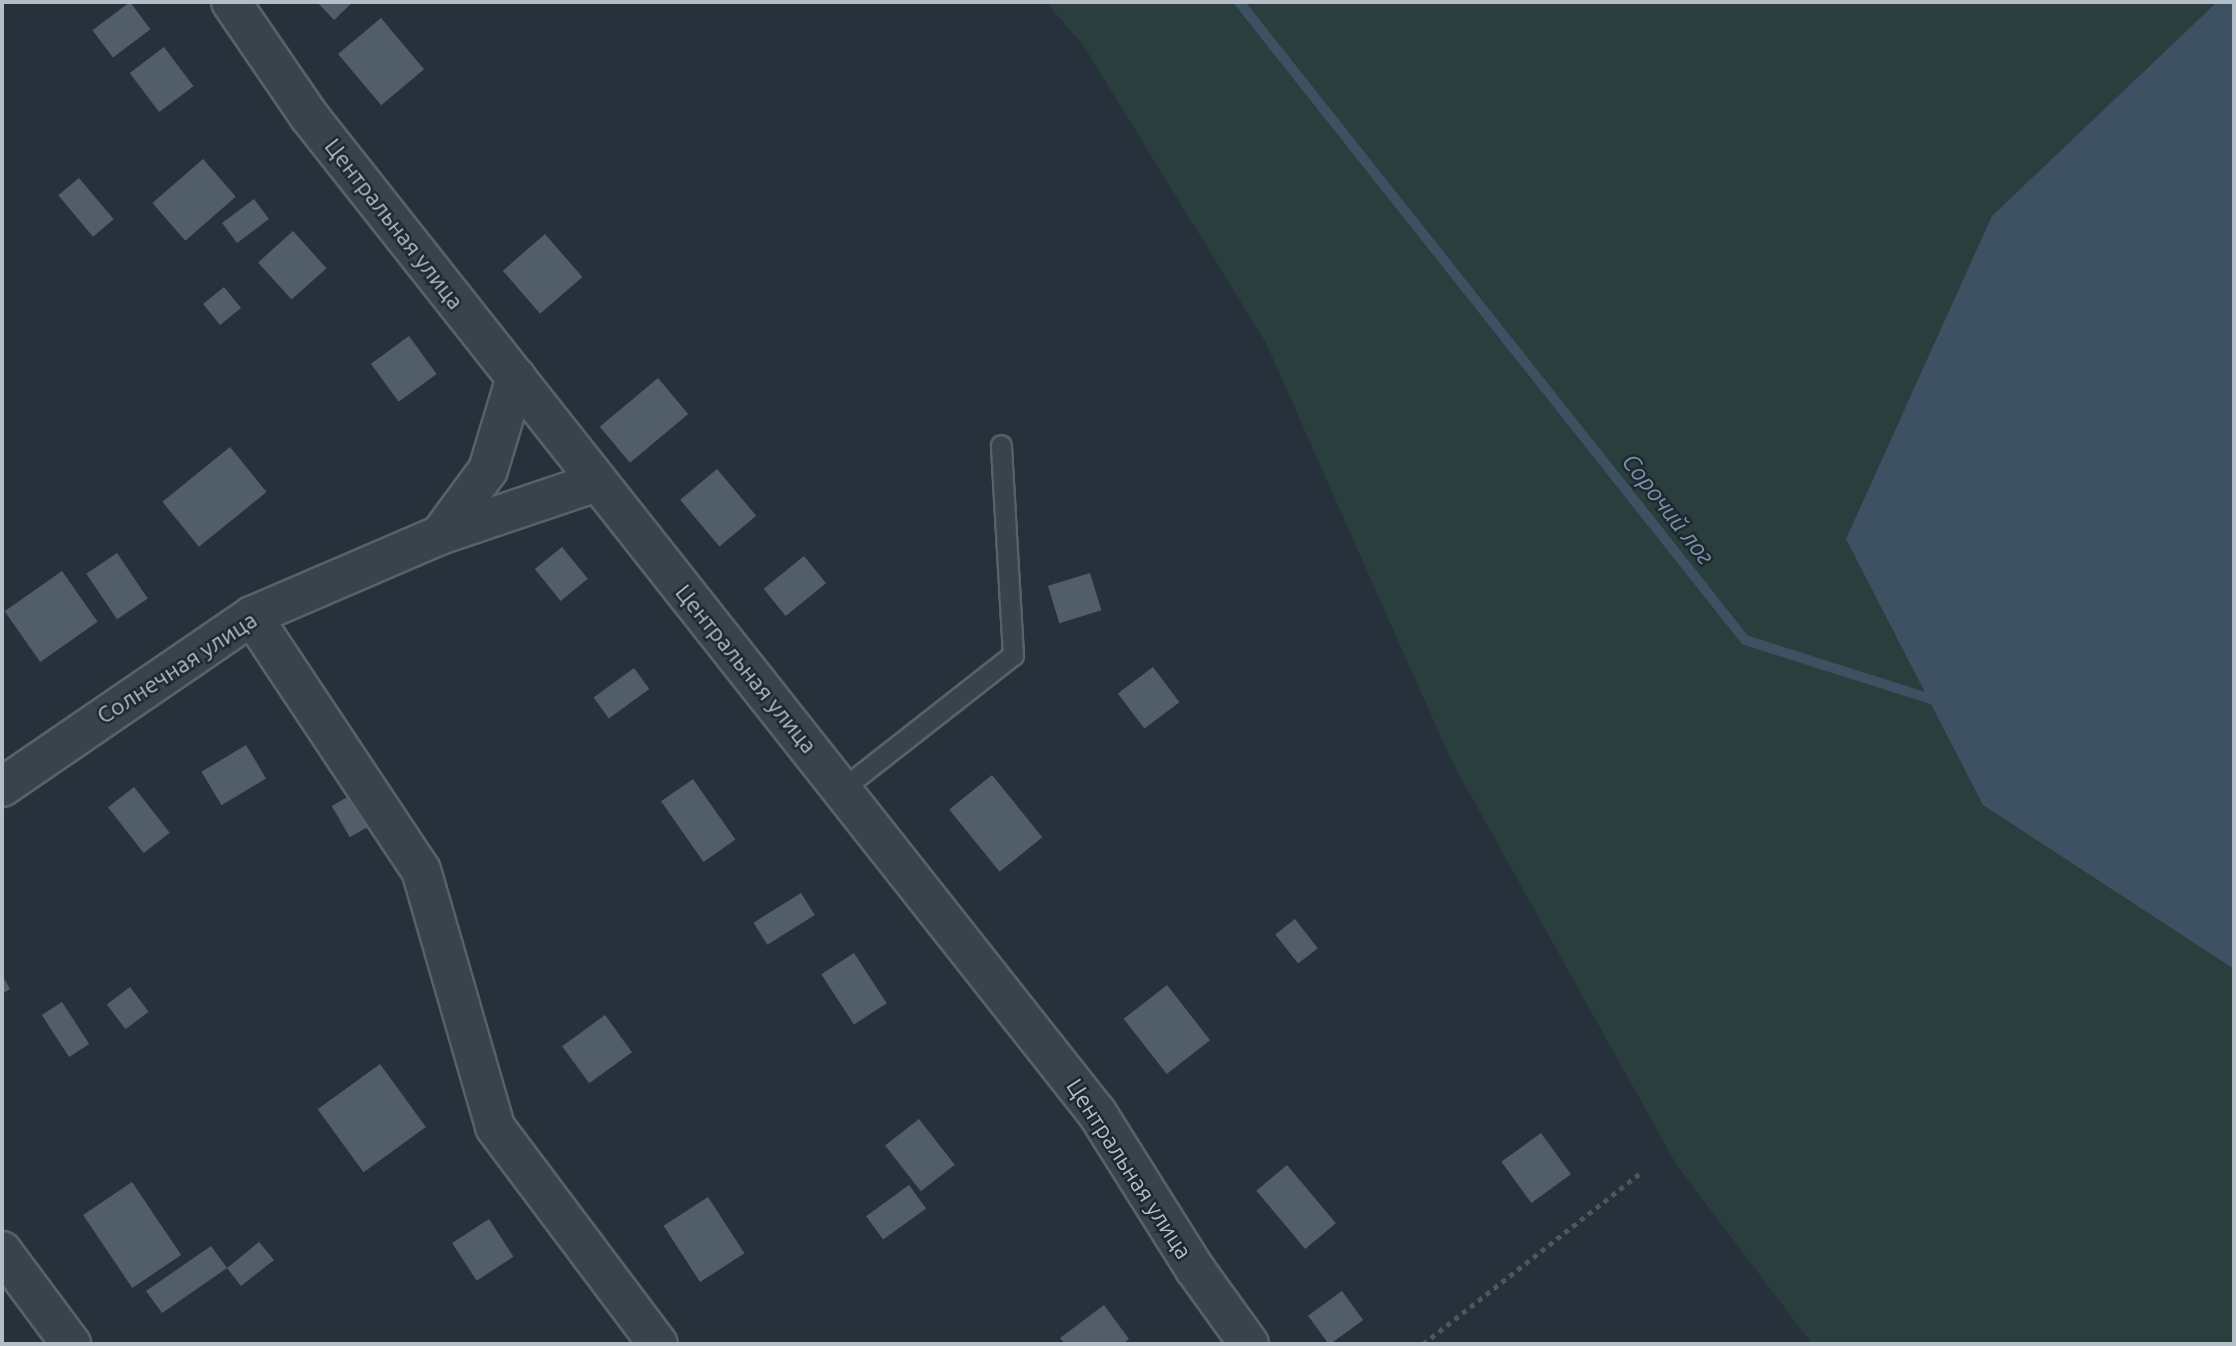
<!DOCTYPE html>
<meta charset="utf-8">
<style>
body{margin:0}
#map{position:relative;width:2236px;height:1346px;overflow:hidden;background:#26313b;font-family:Ubuntu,sans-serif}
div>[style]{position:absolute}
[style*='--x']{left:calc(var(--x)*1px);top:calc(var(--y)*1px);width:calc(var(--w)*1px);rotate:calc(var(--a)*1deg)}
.green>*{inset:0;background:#293e3d}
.water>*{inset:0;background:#3d5162}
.stream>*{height:10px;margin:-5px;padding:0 5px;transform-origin:5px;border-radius:5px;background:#3d5162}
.building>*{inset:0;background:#515e69;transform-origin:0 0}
.path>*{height:4.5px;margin-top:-2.25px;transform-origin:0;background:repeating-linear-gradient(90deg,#485a5a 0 5px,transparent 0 10px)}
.roads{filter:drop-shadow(2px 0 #586169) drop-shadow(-2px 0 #586169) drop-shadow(0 2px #586169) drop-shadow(0 -2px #586169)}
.lane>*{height:19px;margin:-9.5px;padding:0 9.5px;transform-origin:9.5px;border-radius:9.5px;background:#3a434b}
.street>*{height:38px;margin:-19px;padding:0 19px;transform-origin:19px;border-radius:19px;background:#3a434b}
span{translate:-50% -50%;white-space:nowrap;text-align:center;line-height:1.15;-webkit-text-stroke:5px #1f2830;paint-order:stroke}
.street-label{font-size:23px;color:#b5bec7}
.water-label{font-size:24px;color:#7992a7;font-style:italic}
.frame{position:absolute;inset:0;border:4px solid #b5bec7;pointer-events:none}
</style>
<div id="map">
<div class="green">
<div style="clip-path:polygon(1046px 2px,2234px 2px,2234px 1344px,1812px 1344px,1676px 1164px,1452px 762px,1266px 343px,1085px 48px)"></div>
</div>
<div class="water">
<div style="clip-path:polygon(2217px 2px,2234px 2px,2234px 969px,1983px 805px,1846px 539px,1992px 216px)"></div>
</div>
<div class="stream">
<div style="--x:1239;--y:2;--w:814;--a:51.58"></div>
<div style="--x:1745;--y:640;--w:205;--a:17.6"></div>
</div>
<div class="building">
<div style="left:130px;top:2px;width:34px;height:47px;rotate:53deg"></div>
<div style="clip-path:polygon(317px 2px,353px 2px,334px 20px)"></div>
<div style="left:381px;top:18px;width:67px;height:56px;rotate:50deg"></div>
<div style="left:164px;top:47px;width:49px;height:43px;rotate:53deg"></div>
<div style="left:203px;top:159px;width:50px;height:67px;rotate:49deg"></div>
<div style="left:79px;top:178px;width:54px;height:27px;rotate:50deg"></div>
<div style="left:254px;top:199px;width:25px;height:40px;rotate:53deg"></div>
<div style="left:293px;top:231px;width:50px;height:47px;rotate:48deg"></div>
<div style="left:545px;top:234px;width:57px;height:56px;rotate:49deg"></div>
<div style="left:224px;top:287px;width:27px;height:27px;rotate:51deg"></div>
<div style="left:409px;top:336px;width:47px;height:47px;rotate:54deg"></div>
<div style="left:658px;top:378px;width:47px;height:76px;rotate:50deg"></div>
<div style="left:230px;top:447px;width:58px;height:87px;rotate:51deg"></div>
<div style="left:717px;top:469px;width:61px;height:48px;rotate:50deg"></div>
<div style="left:562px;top:547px;width:41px;height:35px;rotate:51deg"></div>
<div style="left:117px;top:553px;width:55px;height:37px;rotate:56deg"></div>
<div style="left:804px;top:556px;width:35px;height:52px;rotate:51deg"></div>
<div style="left:62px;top:571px;width:62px;height:70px;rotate:55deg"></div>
<div style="left:1090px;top:573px;width:39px;height:44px;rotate:73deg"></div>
<div style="left:1153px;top:667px;width:44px;height:44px;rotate:53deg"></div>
<div style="left:634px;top:668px;width:26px;height:50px;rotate:54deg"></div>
<div style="left:246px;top:745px;width:39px;height:52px;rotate:59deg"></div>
<div style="left:992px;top:775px;width:80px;height:55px;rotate:51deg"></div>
<div style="left:693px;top:779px;width:74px;height:39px;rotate:55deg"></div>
<div style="left:134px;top:787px;width:58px;height:33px;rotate:52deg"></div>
<div style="left:356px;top:792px;width:36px;height:28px;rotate:60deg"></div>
<div style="left:801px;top:893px;width:26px;height:56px;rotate:58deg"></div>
<div style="left:1295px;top:919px;width:37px;height:25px;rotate:52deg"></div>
<div style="left:854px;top:953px;width:60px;height:39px;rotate:57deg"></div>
<div style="clip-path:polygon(2px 975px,10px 989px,2px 994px)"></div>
<div style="left:1167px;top:985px;width:70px;height:55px;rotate:52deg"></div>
<div style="left:130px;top:987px;width:31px;height:29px;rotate:53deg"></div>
<div style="left:62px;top:1002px;width:50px;height:24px;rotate:57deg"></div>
<div style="left:605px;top:1015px;width:46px;height:53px;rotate:54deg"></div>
<div style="left:380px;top:1064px;width:78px;height:77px;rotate:54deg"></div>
<div style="left:919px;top:1119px;width:58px;height:43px;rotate:52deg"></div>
<div style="left:1541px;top:1133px;width:51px;height:49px;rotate:54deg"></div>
<div style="left:1287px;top:1165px;width:76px;height:40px;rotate:50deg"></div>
<div style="left:132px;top:1182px;width:88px;height:59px;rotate:56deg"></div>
<div style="left:909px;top:1185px;width:29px;height:53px;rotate:54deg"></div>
<div style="left:708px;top:1197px;width:67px;height:53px;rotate:57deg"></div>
<div style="left:489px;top:1219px;width:45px;height:44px;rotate:57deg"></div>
<div style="clip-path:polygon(259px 1242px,274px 1260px,241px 1286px,227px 1268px,162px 1313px,146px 1291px,211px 1246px,227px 1268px)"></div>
<div style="left:1342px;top:1291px;width:36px;height:42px;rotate:54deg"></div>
<div style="clip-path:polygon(1104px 1305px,1129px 1339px,1123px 1344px,1065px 1344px,1060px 1338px)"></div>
</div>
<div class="path">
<div style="--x:1423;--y:1344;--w:275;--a:-38.2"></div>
</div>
<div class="roads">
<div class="lane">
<div style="--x:842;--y:789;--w:217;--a:-38.1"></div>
<div style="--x:1013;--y:655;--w:210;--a:-93.3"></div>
</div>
<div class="street">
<div style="--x:231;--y:2;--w:138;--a:55.6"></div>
<div style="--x:309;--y:116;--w:1271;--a:51.68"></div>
<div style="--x:1097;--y:1113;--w:184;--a:57.9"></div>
<div style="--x:1195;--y:1269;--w:92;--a:54.2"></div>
<div style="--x:440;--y:535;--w:81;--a:-53.6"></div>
<div style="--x:488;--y:470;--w:97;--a:-73.2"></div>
<div style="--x:252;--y:616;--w:305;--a:56.4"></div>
<div style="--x:421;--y:870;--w:267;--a:73.9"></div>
<div style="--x:495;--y:1127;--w:271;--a:53.1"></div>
<div style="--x:2;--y:787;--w:303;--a:-34.4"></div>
<div style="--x:252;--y:616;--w:205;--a:-23.3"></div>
<div style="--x:440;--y:535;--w:166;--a:-18.7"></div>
<div style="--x:2;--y:1251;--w:116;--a:53.4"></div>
</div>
</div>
<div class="street-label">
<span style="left:394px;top:224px;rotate:52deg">Центральная улица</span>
<span style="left:177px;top:668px;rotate:-33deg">Солнечная улица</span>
<span style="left:746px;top:669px;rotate:51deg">Центральная улица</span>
<span style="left:1129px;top:1169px;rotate:57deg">Центральная улица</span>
</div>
<div class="water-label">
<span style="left:1668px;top:509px;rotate:52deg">Сорочий лог</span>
</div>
<div class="frame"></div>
</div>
